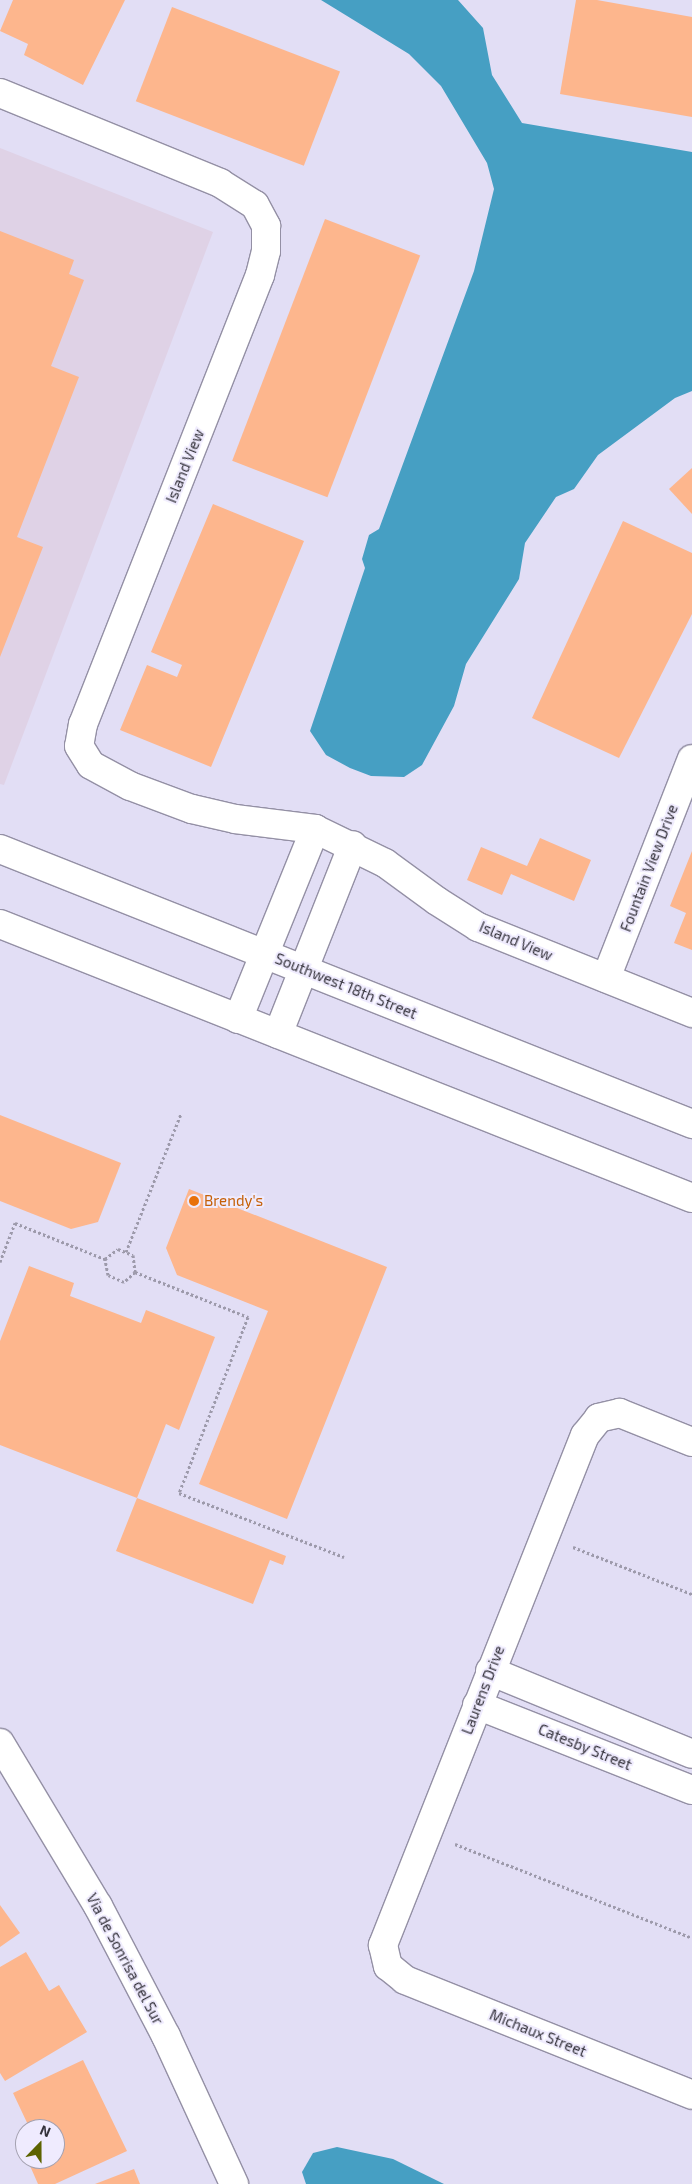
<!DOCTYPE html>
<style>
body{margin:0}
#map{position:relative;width:692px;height:2184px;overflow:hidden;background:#e2def5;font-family:"Exo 2",sans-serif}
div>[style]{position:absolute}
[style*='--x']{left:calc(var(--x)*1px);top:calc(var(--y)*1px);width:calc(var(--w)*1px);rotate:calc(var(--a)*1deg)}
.commercial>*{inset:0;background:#dfd2e6}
.water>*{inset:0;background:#469fc3}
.building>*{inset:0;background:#fdb68d;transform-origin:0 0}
.path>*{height:3px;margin-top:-1.5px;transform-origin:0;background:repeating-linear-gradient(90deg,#9d9aab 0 2.5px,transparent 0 5px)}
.roads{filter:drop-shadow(1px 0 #9490a5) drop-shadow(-1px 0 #9490a5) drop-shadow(0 1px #9490a5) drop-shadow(0 -1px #9490a5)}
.minor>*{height:28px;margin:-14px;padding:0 14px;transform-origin:14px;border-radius:14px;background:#fff}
.major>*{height:28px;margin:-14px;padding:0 14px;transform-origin:14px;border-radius:14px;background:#fff}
.dots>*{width:14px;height:14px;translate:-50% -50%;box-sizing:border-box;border:2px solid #efebfe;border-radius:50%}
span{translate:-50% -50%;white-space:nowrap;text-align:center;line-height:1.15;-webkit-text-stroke:4px #efebfe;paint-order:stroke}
.street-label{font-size:15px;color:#34323b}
.food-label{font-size:15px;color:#c56008}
.left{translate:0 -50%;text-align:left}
.north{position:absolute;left:15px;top:2119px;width:50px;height:50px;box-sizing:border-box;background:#efebfe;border:1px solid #a4a1b0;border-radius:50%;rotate:22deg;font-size:14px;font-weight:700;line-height:20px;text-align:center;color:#34323b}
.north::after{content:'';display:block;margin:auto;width:18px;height:22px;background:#5d6300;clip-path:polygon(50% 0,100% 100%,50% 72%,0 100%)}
</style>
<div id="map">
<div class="commercial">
<div style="clip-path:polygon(0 148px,213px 232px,4px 785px,0 784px)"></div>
</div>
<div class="water">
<div style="clip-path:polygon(321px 0,458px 0,483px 28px,492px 75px,522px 123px,692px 152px,692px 391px,675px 398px,598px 455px,574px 489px,556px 497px,525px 543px,519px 579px,466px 664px,454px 706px,422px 765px,404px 777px,371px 776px,350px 768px,326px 755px,310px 731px,365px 568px,362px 559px,369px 535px,379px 529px,474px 271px,494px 189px,487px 163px,441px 86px,409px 54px)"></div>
<div style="clip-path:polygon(337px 2147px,393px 2159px,444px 2184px,306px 2184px,302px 2172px,313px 2153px)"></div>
</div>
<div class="building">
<div style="clip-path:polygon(13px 0,125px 0,83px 85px,24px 55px,28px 44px,0 31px)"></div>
<div style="clip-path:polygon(576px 0,597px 0,692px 17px,692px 117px,560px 94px)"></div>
<div style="left:172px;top:7px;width:180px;height:101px;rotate:21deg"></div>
<div style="left:325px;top:219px;width:102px;height:259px;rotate:21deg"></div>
<div style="clip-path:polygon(0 231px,74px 260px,69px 274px,84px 280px,51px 366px,79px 377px,17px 537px,43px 547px,0 657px)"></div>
<div style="clip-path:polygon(692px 468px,692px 514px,669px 489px)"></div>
<div style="clip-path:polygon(213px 504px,304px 541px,211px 767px,120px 730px,147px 665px,177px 677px,182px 665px,151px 652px)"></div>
<div style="clip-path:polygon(623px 521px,692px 553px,692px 614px,619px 758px,532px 718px)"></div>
<div style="clip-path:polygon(540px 838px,591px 860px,574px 901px,511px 874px,502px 895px,467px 880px,481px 847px,527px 866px)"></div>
<div style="clip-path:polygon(692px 851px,692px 950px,674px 943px,686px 913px,670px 906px)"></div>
<div style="clip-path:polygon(0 1115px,121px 1163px,98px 1222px,71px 1229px,0 1201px)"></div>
<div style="clip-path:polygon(189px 1189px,387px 1267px,287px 1519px,199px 1484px,268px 1311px,177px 1275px,166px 1248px)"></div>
<div style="clip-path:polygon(29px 1266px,74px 1283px,70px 1296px,141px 1323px,146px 1310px,215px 1337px,179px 1430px,166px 1424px,137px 1498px,286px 1556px,283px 1565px,270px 1560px,253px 1604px,116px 1551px,137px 1498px,0 1445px,0 1341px)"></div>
<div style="clip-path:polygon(0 1905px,20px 1933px,0 1947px)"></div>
<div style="clip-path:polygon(26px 1952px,49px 1991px,59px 1985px,87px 2032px,5px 2081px,0 2073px,0 1967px)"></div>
<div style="clip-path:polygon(83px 2060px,127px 2151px,55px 2184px,38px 2184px,27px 2159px,55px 2159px,55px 2129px,30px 2129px,13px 2093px)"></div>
<div style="clip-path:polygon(134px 2169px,140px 2184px,95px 2184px)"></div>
</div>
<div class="path">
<div style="--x:118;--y:1249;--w:16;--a:22"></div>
<div style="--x:133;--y:1255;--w:17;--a:83"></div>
<div style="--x:135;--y:1272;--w:15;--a:138"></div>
<div style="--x:124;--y:1282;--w:17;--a:-156"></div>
<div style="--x:108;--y:1275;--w:16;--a:-101"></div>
<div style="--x:105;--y:1259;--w:16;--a:-38"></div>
<div style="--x:126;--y:1252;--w:149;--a:-68.3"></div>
<div style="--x:0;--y:1262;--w:42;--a:-69"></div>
<div style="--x:15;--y:1223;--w:97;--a:21.8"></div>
<div style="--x:135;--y:1272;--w:122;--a:21.7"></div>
<div style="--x:248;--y:1317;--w:189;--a:111.4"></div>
<div style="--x:179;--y:1493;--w:177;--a:21.2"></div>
<div style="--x:573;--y:1547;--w:128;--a:21.6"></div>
<div style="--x:455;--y:1844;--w:255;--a:21.6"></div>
</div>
<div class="roads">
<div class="minor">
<div style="--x:0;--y:93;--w:238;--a:22.2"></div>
<div style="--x:220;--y:183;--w:41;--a:32.2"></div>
<div style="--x:255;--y:205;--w:24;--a:62"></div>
<div style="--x:266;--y:226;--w:25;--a:90"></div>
<div style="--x:266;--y:251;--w:25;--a:104"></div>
<div style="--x:260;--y:275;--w:483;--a:111.5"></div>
<div style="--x:83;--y:724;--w:22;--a:100"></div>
<div style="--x:79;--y:746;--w:22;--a:58"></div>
<div style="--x:91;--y:765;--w:44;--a:28.3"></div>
<div style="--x:130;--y:786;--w:66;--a:20.4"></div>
<div style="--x:192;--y:809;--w:44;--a:13.1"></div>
<div style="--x:235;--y:819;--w:81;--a:7.1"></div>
<div style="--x:315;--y:829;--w:78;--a:25.9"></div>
<div style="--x:385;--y:863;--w:64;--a:36.2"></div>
<div style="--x:437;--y:901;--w:49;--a:32.4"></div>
<div style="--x:478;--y:927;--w:231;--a:21.9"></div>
<div style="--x:606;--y:978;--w:235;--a:-68.6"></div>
<div style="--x:238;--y:1019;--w:205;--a:-67.9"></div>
<div style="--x:278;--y:1034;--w:203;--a:-68.4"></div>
<div style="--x:692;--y:1442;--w:78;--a:-158.1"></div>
<div style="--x:620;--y:1413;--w:22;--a:167"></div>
<div style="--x:599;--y:1418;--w:22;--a:129"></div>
<div style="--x:585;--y:1435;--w:549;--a:111.61"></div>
<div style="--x:383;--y:1945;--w:22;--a:77"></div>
<div style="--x:388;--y:1966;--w:22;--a:39"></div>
<div style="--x:405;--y:1980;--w:309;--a:21.8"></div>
<div style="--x:490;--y:1671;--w:218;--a:22.3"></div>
<div style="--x:477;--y:1705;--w:231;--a:21.6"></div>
<div style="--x:0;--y:1743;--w:190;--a:59"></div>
<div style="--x:98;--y:1906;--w:147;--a:62.4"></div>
<div style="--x:166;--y:2036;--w:163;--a:65.3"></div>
</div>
<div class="major">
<div style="--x:0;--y:849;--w:745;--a:21.67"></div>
<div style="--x:0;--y:924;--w:744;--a:21.6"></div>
</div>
</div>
<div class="dots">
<div style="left:194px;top:1201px;background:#e8710a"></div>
</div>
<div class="street-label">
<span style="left:185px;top:466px;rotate:-68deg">Island View</span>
<span style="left:649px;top:868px;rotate:-69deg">Fountain View Drive</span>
<span style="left:516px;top:941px;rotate:23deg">Island View</span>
<span style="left:346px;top:986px;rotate:22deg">Southwest 18th Street</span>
<span style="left:483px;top:1690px;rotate:-69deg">Laurens Drive</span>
<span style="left:585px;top:1747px;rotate:22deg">Catesby Street</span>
<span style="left:125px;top:1959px;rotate:62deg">Via de Sonrisa del Sur</span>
<span style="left:538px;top:2033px;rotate:22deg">Michaux Street</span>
</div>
<div class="food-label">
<span class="left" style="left:204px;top:1201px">Brendy's</span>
</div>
<div class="north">N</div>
</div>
